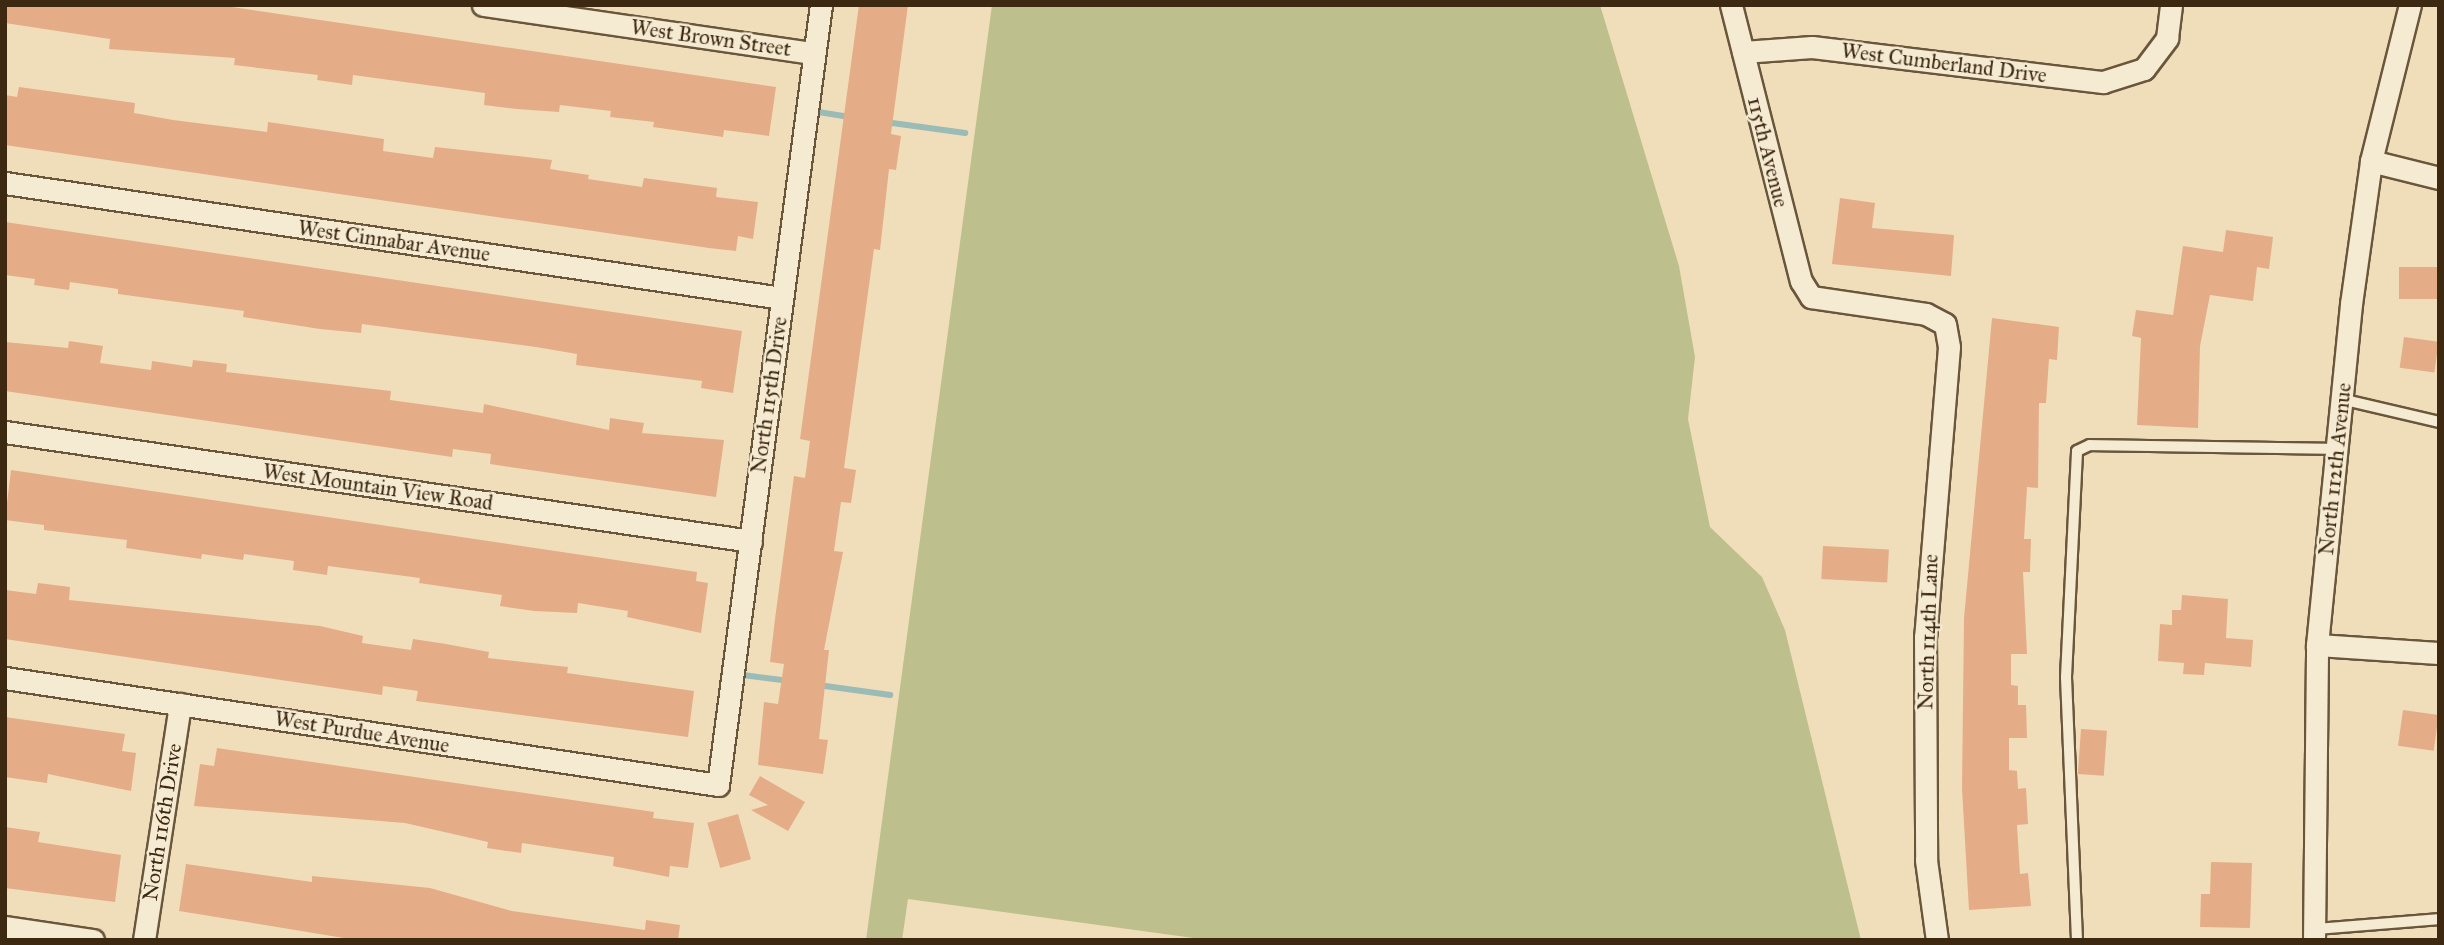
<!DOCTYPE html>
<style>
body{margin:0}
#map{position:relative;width:2444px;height:945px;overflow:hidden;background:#f0deba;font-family:"IM FELL Great Primer",serif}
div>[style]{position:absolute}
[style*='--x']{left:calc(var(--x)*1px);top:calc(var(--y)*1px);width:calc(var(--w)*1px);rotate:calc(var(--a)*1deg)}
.green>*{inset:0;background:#bdc08d}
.stream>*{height:6px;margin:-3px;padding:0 3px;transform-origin:3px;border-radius:3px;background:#9bbbb6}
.building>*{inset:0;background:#e4ad87;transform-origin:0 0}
.roads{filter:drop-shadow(2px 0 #6a563b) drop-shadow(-2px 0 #6a563b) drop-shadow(0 2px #6a563b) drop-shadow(0 -2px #6a563b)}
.lane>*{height:10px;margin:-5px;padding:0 5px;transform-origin:5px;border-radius:5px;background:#f5ead2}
.street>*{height:21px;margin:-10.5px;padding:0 10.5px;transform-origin:10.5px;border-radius:10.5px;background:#f5ead2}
span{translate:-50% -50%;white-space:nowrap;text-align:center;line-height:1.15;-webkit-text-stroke:5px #f5ead2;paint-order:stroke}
.street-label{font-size:21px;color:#3d2811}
.frame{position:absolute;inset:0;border:7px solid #3d2811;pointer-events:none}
</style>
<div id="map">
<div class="green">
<div style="clip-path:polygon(992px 5px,1600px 5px,1679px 266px,1695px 357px,1688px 419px,1710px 527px,1762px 577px,1785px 630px,1861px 940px,1208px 940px,908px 899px,902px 940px,866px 940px)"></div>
</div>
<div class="stream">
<div style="--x:812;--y:111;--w:38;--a:9"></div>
<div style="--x:885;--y:122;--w:81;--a:7.8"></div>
<div style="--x:735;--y:674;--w:55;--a:7.3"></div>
<div style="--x:818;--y:685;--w:73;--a:7.9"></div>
</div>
<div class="building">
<div style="clip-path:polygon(5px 5px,218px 5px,776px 87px,769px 136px,724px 130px,723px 137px,653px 127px,654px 122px,610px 117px,611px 111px,560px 105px,559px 112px,517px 109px,484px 105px,485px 93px,353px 75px,352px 85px,317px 80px,318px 75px,234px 65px,235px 58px,109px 49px,110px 39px,5px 23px)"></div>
<div style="clip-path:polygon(859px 5px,908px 5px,891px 134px,901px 136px,896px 170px,889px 169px,880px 250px,874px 249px,844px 468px,856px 470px,851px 503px,841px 502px,834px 551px,843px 552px,824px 650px,829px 650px,819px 739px,828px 740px,823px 774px,758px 765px,764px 702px,778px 704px,784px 664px,770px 662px,775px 619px,794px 476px,805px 478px,810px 441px,800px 439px)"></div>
<div style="clip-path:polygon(19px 87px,135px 103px,134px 113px,173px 120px,267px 132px,268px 122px,384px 139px,383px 151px,433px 158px,435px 147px,518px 156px,552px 160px,550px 169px,589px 175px,588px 179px,642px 187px,644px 178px,717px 188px,716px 197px,758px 202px,753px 239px,738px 236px,736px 251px,709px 248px,5px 145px,5px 95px,17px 97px)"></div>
<div style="clip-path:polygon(1840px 198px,1875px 203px,1872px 228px,1954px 235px,1951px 276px,1832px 264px)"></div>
<div style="clip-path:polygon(5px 222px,742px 331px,733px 393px,701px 388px,702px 381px,576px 365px,577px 354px,536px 347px,362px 324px,361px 333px,320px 329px,243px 317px,244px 311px,118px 294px,118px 289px,70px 282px,69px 290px,34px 285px,35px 279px,5px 275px)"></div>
<div style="clip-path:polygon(2226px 230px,2273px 237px,2269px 269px,2257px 267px,2253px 301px,2210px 295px,2200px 346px,2198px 428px,2137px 425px,2141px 338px,2132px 336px,2136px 310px,2173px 315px,2183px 246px,2223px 252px)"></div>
<div style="left:2439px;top:267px;width:32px;height:40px;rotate:90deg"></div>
<div style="clip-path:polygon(1992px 318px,2059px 327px,2057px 360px,2049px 359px,2046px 403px,2039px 403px,2038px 488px,2027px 487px,2024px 539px,2031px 539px,2030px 572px,2023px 572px,2027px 654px,2011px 654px,2011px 685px,2018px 686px,2018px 705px,2026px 705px,2027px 738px,2009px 738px,2009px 770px,2017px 771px,2018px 789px,2026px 788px,2028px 824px,2017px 825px,2020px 874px,2028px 873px,2031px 906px,1969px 910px,1962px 789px,1964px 618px)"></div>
<div style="left:2404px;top:337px;width:35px;height:31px;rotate:8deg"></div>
<div style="clip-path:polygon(69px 341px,103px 346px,100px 363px,151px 370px,152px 361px,192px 367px,193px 360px,227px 364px,226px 372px,391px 391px,390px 400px,434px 406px,483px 413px,484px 404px,609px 430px,610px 418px,644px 423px,642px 433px,724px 440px,716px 497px,490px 464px,491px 454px,453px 449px,452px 457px,5px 391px,5px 342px,68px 348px)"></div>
<div style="clip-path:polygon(11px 470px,697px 572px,696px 581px,708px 583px,701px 633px,627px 617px,628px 611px,578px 603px,577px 613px,534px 611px,500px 606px,502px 595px,419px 583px,420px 578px,328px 566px,327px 575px,293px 570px,294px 561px,244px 554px,243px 560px,202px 554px,201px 559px,126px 548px,127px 540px,44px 530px,44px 525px,5px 520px)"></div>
<div style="left:1823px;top:546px;width:66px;height:33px;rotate:3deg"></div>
<div style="clip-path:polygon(38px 583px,70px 587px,69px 600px,320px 626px,363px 636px,362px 643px,411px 650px,413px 639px,446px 644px,489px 652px,488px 658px,568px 667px,567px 673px,694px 691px,688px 737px,416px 701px,418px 691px,383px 686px,382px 695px,5px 639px,5px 590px,36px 594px)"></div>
<div style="clip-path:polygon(2182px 595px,2228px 599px,2226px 638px,2253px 640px,2251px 667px,2205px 663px,2204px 675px,2183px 674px,2184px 663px,2158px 661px,2160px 624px,2172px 625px,2172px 610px,2181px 610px)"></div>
<div style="left:2403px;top:710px;width:36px;height:36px;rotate:8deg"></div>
<div style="clip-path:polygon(5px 717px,125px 734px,122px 751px,136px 753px,131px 791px,48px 774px,47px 783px,5px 777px)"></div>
<div style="left:2081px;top:729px;width:26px;height:45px;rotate:4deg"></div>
<div style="clip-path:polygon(217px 748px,654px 812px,653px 818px,694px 823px,688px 868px,670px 866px,669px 877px,613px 866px,614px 857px,522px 843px,521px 853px,487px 848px,488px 842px,405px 823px,194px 806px,200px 764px,214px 766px)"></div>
<div style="clip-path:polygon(760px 776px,805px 802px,788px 831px,751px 810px,768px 805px,749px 795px)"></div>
<div style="left:738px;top:814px;width:47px;height:32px;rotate:74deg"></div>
<div style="clip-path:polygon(5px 827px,40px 832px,38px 842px,121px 855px,115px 902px,5px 888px)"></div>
<div style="clip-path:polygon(2211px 862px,2252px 863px,2250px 928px,2200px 927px,2201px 894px,2210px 894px)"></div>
<div style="clip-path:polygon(186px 864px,312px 882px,312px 876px,430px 888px,512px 911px,645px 930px,646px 920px,680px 925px,678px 940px,356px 940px,179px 911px)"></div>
</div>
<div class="roads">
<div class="lane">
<div style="--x:2341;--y:399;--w:101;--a:13.2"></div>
<div style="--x:2315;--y:929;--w:124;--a:-4.6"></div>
<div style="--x:2077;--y:940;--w:263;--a:-92.4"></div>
<div style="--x:2066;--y:677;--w:226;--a:-87.2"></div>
<div style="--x:2077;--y:451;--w:14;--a:-25"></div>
<div style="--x:2090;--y:445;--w:247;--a:0.9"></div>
</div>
<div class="street">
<div style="--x:483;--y:5;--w:333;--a:8.3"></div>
<div style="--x:1731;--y:5;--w:285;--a:75.8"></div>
<div style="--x:1801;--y:281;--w:19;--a:58"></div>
<div style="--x:1811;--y:297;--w:116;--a:8.4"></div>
<div style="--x:1926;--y:314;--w:21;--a:28"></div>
<div style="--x:1945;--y:324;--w:23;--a:80"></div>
<div style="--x:1949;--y:347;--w:290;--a:94.7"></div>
<div style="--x:1925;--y:636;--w:224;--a:89.7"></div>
<div style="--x:1926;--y:860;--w:81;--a:82.2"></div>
<div style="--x:1743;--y:52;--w:69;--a:-4.1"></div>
<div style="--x:1812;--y:47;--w:293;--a:6.9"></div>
<div style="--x:2103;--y:82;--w:43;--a:-17.6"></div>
<div style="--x:2144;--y:69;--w:39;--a:-53"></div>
<div style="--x:2167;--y:38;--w:33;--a:-83"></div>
<div style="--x:2371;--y:161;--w:70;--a:14"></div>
<div style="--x:5;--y:183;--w:785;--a:8.42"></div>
<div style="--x:5;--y:432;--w:754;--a:8.31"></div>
<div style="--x:2317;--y:645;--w:122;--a:3.8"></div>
<div style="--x:5;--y:678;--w:721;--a:8.53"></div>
<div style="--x:718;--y:785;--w:787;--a:-82.48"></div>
<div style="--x:5;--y:927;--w:89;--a:8.4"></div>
<div style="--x:144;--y:940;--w:239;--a:-81.3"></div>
<div style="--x:2314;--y:940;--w:295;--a:-89.4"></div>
<div style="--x:2317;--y:645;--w:343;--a:-84.3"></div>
<div style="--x:2351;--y:304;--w:144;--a:-82"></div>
<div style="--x:2371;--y:161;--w:161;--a:-76"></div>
</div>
</div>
<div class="street-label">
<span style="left:711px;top:38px;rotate:8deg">West Brown Street</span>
<span style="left:1944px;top:63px;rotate:7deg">West Cumberland Drive</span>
<span style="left:1768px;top:152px;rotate:76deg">115th Avenue</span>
<span style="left:394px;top:241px;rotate:8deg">West Cinnabar Avenue</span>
<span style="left:769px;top:395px;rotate:-82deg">North 115th Drive</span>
<span style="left:2335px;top:469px;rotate:-84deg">North 112th Avenue</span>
<span style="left:378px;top:487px;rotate:8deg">West Mountain View Road</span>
<span style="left:1928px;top:632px;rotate:-88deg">North 114th Lane</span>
<span style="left:362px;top:732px;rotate:9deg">West Purdue Avenue</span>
<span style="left:162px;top:822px;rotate:-81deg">North 116th Drive</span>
</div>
<div class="frame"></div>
</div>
